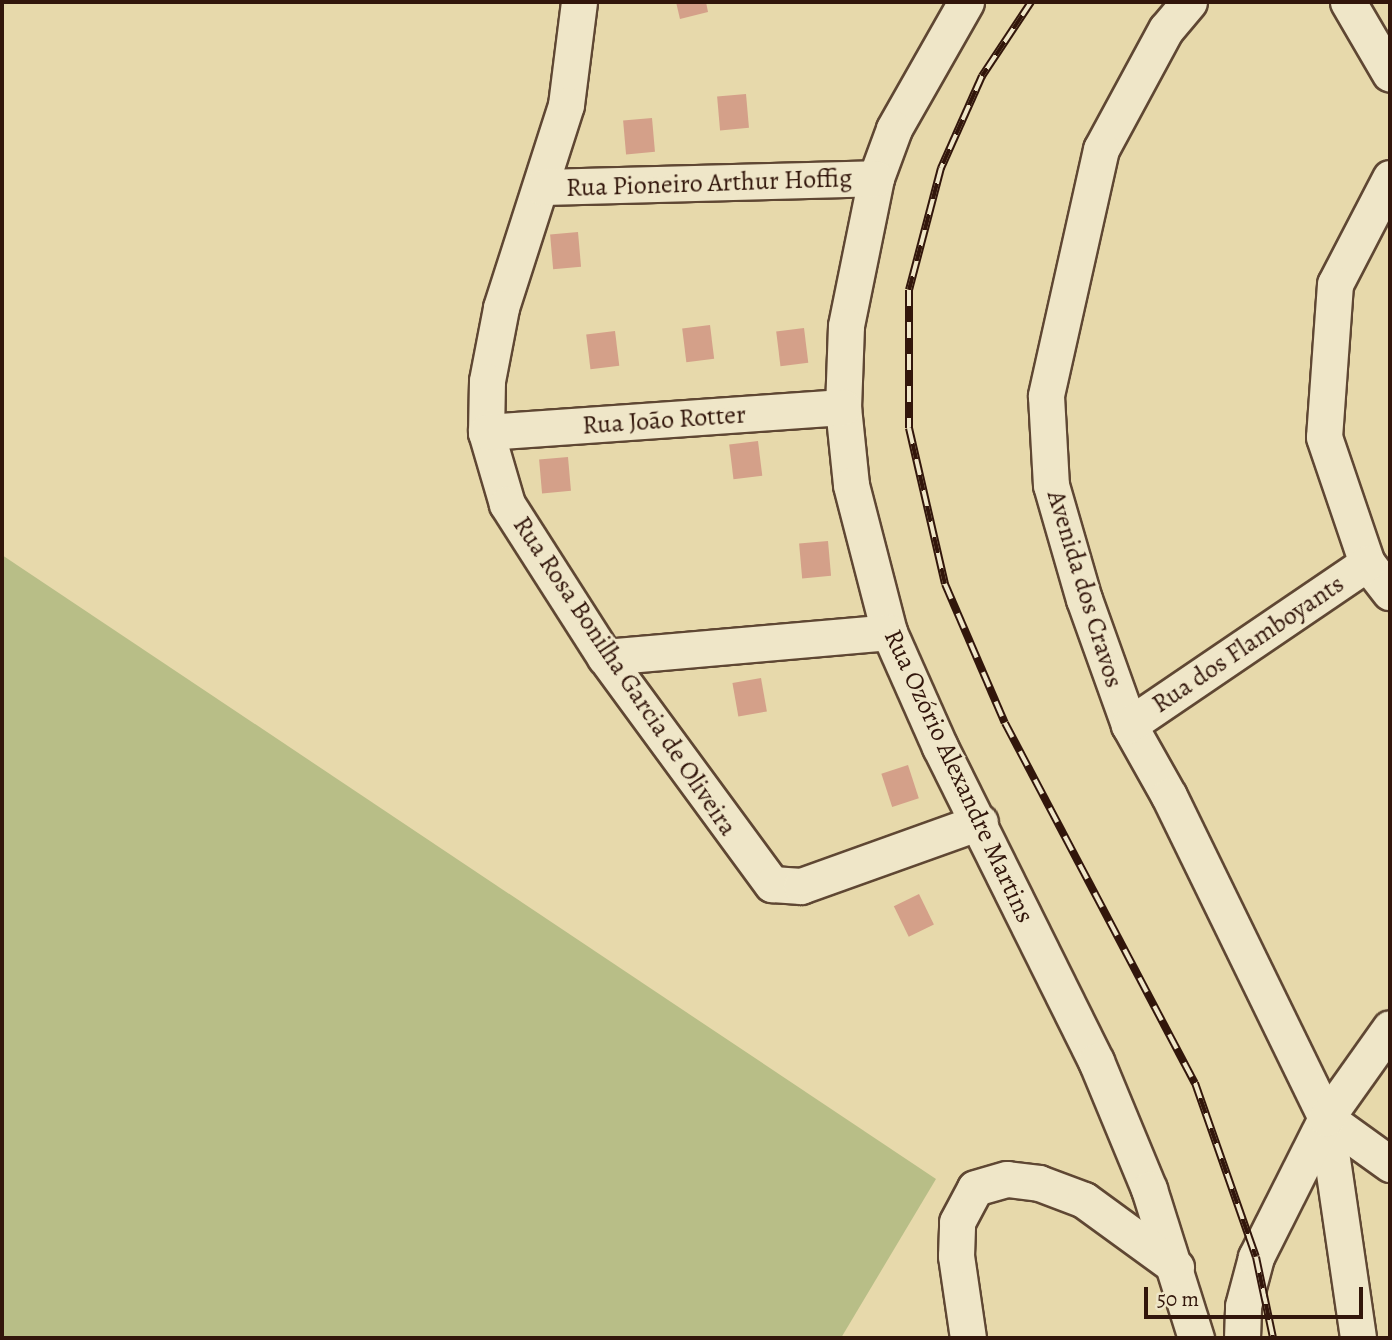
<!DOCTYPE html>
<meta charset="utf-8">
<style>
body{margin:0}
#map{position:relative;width:1392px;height:1340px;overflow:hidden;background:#e7d9ab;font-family:Alegreya,serif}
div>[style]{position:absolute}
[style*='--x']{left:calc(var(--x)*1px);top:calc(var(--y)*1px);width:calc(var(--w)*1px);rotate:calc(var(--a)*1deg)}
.green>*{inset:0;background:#b8be87}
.building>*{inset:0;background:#d4a089;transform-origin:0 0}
.roads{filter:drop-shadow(2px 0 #5f4733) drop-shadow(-2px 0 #5f4733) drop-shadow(0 2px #5f4733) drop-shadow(0 -2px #5f4733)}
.minor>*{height:35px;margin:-17.5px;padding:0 17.5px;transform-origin:17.5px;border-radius:17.5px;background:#efe6c8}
.rail>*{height:8px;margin-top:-4px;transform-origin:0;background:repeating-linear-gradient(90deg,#efe6c8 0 16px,#32160b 0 32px);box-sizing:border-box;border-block:2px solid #32160b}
span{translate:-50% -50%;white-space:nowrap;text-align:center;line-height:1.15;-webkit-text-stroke:5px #efe6c8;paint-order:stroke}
.street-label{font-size:26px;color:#32160b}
.frame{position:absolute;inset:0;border:4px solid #32160b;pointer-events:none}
.scale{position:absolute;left:1144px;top:1287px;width:219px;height:32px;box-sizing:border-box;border:4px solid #32160b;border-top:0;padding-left:9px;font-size:21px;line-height:24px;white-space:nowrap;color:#32160b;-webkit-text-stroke:5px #efe6c8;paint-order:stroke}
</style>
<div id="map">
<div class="green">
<div style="clip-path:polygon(2px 555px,936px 1179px,841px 1338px,2px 1338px)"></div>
</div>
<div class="building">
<div style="clip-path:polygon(676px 2px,706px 2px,708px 12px,680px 19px)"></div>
<div style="left:746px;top:94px;width:34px;height:29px;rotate:85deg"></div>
<div style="left:652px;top:118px;width:34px;height:29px;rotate:85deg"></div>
<div style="left:578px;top:232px;width:35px;height:28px;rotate:85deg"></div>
<div style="left:710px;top:325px;width:34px;height:28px;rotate:83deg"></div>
<div style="left:804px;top:328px;width:35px;height:28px;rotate:83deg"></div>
<div style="left:615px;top:331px;width:35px;height:29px;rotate:83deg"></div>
<div style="left:758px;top:441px;width:35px;height:29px;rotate:83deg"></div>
<div style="left:568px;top:457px;width:34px;height:29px;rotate:85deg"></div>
<div style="left:828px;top:541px;width:35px;height:29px;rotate:85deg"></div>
<div style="left:761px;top:678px;width:34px;height:29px;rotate:80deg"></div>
<div style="left:908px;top:765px;width:35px;height:28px;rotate:72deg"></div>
<div style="left:919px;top:894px;width:34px;height:28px;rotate:64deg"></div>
</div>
<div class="roads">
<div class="minor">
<div style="--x:579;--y:2;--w:104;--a:97.2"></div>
<div style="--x:566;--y:105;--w:213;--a:107.8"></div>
<div style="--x:501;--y:308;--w:74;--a:100.9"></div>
<div style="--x:487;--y:381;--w:51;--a:91.1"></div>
<div style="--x:486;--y:432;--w:75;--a:73.7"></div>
<div style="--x:507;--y:504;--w:182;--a:57.4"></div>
<div style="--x:605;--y:657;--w:282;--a:53.7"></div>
<div style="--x:772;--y:884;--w:29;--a:4"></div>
<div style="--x:801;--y:886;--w:190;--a:-19.7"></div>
<div style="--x:966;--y:2;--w:146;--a:119.6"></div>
<div style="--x:894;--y:129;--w:52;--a:110.2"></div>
<div style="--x:876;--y:178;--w:151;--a:101.5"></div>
<div style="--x:846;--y:326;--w:81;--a:92.1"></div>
<div style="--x:843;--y:407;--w:78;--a:84.1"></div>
<div style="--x:851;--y:485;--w:152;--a:75.5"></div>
<div style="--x:889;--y:632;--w:126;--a:66.1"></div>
<div style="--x:940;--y:747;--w:351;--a:63.6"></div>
<div style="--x:1096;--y:1061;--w:139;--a:67.5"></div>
<div style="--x:1149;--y:1189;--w:156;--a:72.5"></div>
<div style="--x:1189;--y:2;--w:35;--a:130"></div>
<div style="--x:1166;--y:29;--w:136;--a:118.4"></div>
<div style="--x:1101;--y:149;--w:253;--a:102.6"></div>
<div style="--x:1046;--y:396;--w:89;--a:86.8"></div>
<div style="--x:1051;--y:485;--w:119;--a:73.9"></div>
<div style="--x:1084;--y:599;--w:134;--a:70.3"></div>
<div style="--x:1129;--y:725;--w:81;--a:60.6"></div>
<div style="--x:1169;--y:796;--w:358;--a:64"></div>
<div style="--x:1326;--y:1118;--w:222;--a:81.7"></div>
<div style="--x:1348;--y:2;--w:83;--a:59.7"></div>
<div style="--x:1390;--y:178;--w:119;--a:117.4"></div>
<div style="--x:1335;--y:284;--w:153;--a:94.1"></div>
<div style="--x:1324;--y:437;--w:133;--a:71.2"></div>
<div style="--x:1367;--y:563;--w:37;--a:52"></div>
<div style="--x:542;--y:187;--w:334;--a:-1.5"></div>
<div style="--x:486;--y:432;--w:358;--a:-4"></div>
<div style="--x:605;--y:657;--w:285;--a:-5"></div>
<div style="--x:1129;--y:725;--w:288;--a:-34.2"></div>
<div style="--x:1326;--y:1118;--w:79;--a:35.7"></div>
<div style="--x:968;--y:1338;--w:83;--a:-98.3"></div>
<div style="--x:956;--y:1256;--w:34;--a:-88"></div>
<div style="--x:957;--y:1222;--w:38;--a:-62"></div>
<div style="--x:975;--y:1188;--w:33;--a:-16"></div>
<div style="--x:1007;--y:1179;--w:32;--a:7"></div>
<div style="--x:1039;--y:1183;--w:48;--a:20.7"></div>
<div style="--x:1084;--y:1200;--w:114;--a:36.1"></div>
<div style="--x:1242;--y:1338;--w:32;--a:-88"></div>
<div style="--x:1243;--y:1306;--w:51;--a:-75.1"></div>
<div style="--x:1256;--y:1257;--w:156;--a:-63.3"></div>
<div style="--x:1326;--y:1118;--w:110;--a:-54.6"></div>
</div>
</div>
<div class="rail">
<div style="--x:1031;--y:2;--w:89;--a:123.5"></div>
<div style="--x:982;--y:76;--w:101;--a:114"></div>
<div style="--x:941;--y:168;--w:126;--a:104.7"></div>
<div style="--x:909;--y:290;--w:138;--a:90"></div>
<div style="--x:909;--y:428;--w:160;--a:77"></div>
<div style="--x:945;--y:584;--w:151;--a:66.7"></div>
<div style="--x:1005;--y:723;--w:407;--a:62.2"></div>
<div style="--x:1195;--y:1083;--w:184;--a:70.7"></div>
<div style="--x:1256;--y:1257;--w:83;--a:78.1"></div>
</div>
<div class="street-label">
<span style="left:709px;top:183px;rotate:-2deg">Rua Pioneiro Arthur Hoffig</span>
<span style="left:664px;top:420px;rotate:-4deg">Rua João Rotter</span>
<span style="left:1085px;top:589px;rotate:73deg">Avenida dos Cravos</span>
<span style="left:1248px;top:644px;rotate:-34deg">Rua dos Flamboyants</span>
<span style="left:625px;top:676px;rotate:56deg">Rua Rosa Bonilha Garcia de Oliveira</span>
<span style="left:959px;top:776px;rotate:65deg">Rua Ozório Alexandre Martins</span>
</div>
<div class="frame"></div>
<div class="scale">50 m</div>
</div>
